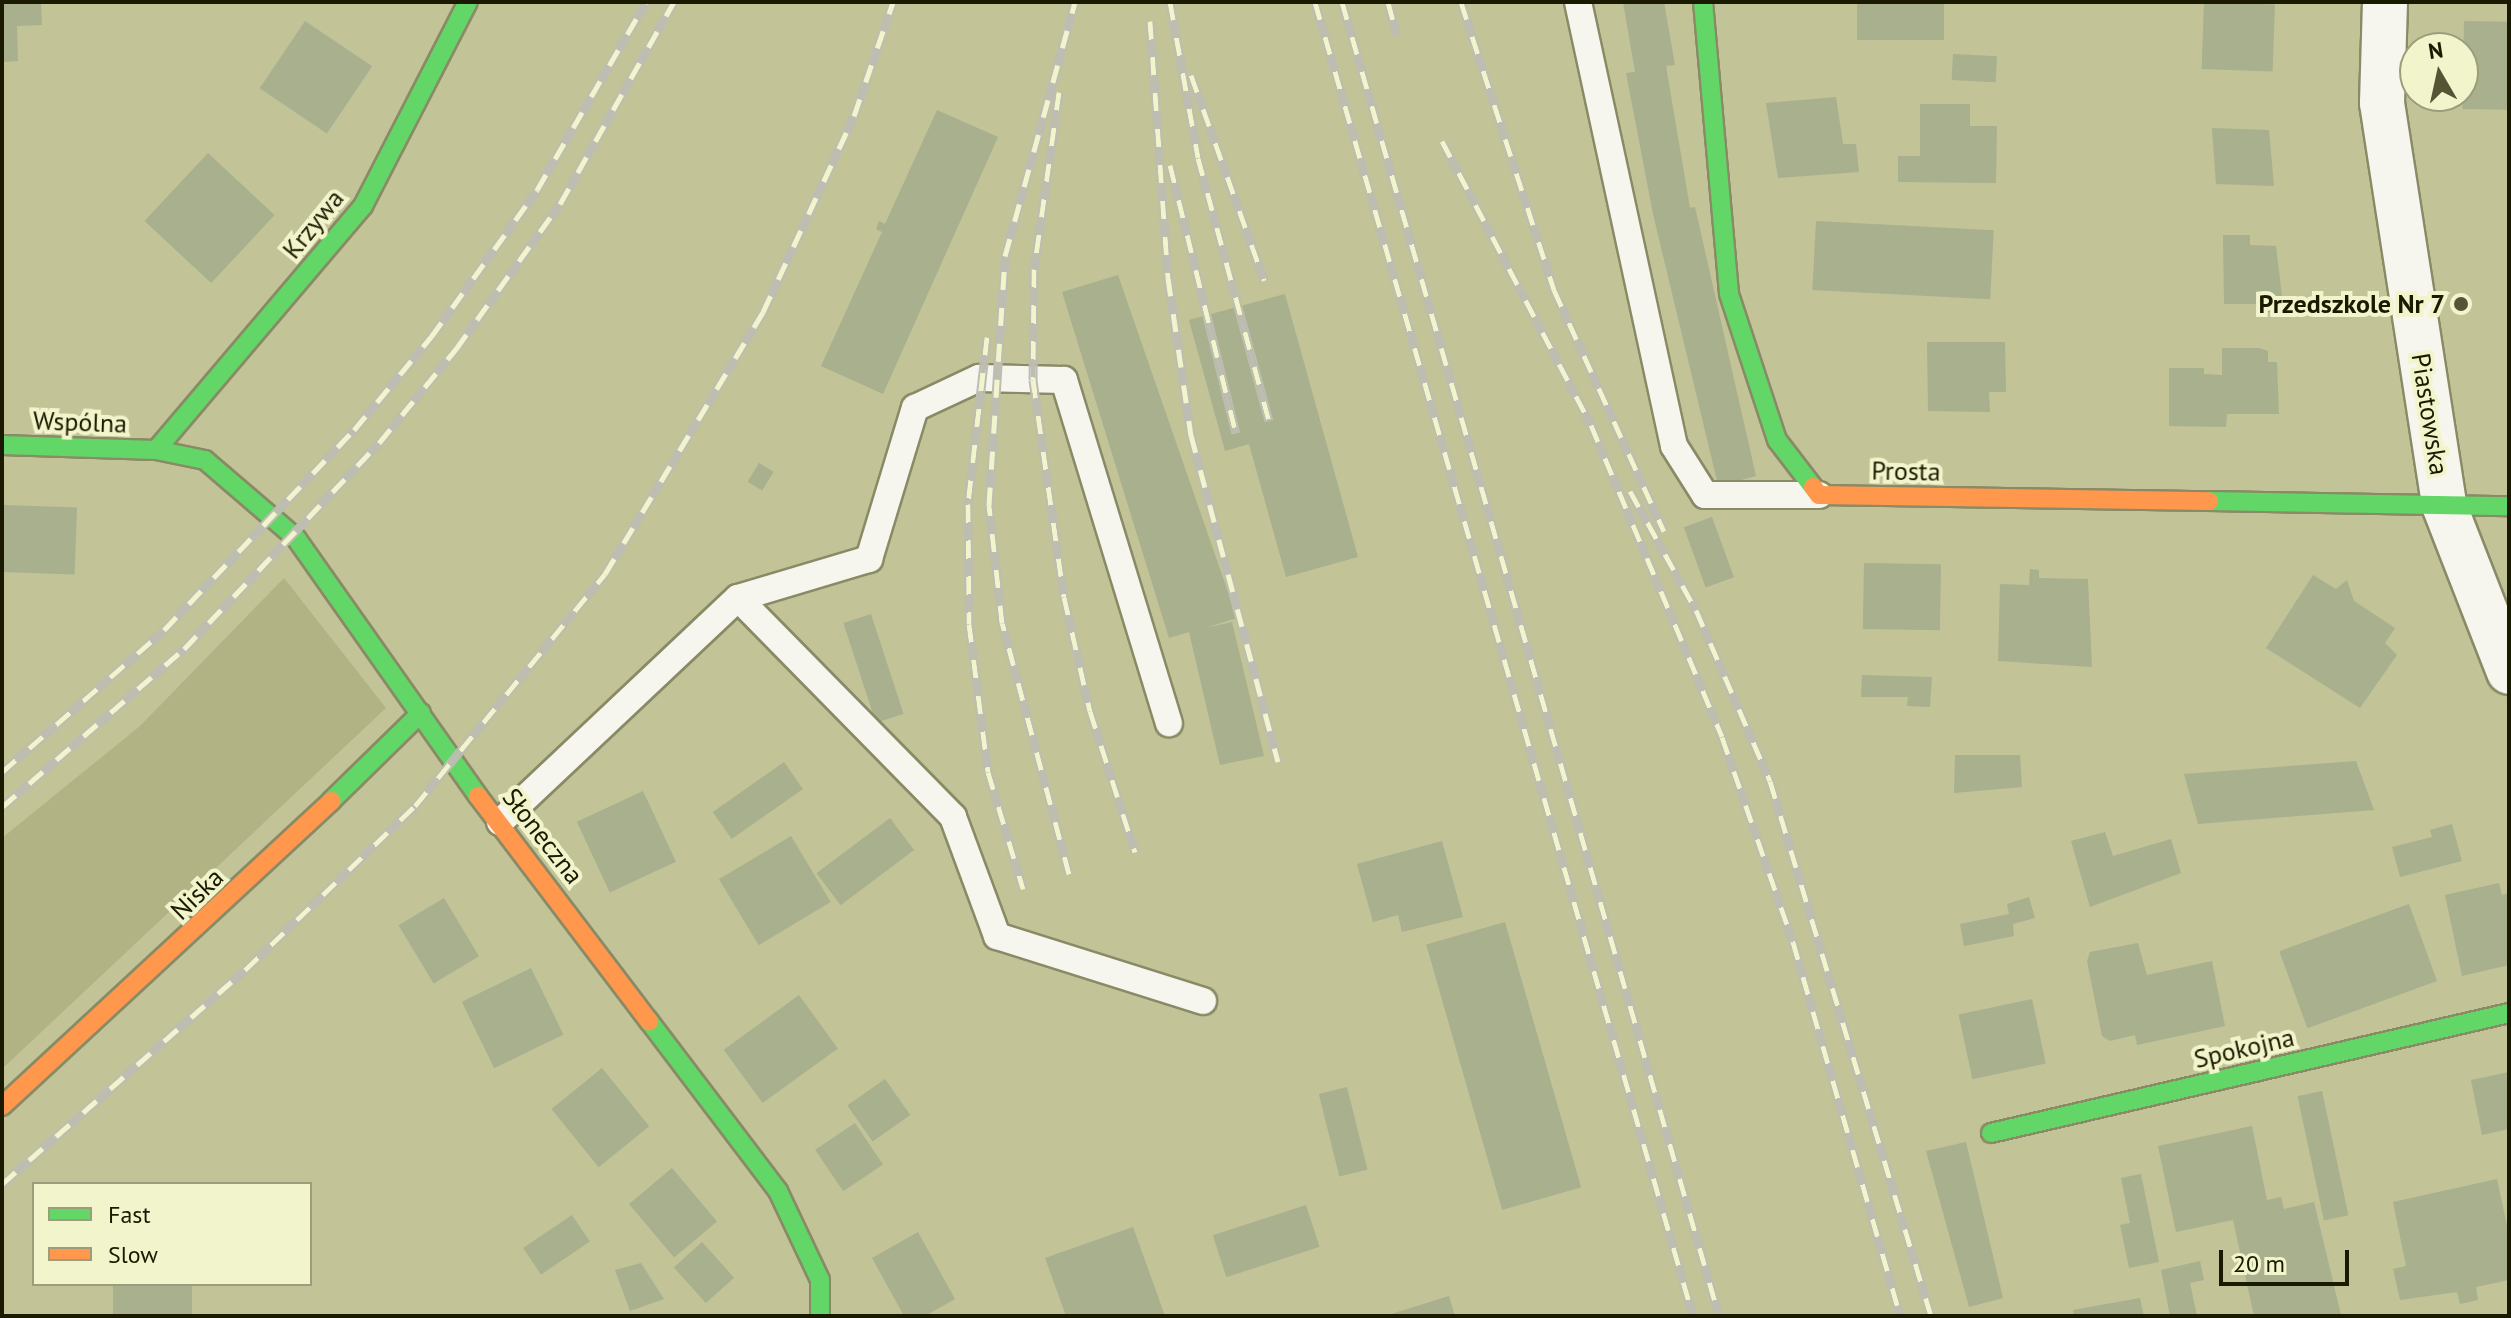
<!DOCTYPE html>
<meta charset="utf-8">
<style>
body{margin:0}
#map{position:relative;width:2511px;height:1318px;overflow:hidden;background:#c2c397;font-family:"PT Sans",sans-serif}
div>[style]{position:absolute}
[style*='--x']{left:calc(var(--x)*1px);top:calc(var(--y)*1px);width:calc(var(--w)*1px);rotate:calc(var(--a)*1deg)}
.green>*{inset:0;background:#b2b384}
.building>*{inset:0;background:#a8b08e;transform-origin:0 0}
.roads{filter:drop-shadow(2px 0 #898a66) drop-shadow(-2px 0 #898a66) drop-shadow(0 2px #898a66) drop-shadow(0 -2px #898a66)}
.lane>*{height:26px;margin:-13px;padding:0 13px;transform-origin:13px;border-radius:13px;background:#f6f6ef}
.street>*{height:44px;margin:-22px;padding:0 22px;transform-origin:22px;border-radius:22px;background:#f6f6ef}
.fast>*{height:18px;margin:-9px;padding:0 9px;transform-origin:9px;border-radius:9px;background:#63d668}
.slow>*{height:18px;margin:-9px;padding:0 9px;transform-origin:9px;border-radius:9px;background:#ff974d}
.rail>*{height:9px;margin-top:-4.5px;transform-origin:0;background:repeating-linear-gradient(90deg,#f2f5cc 0 18px,#bdbdb1 0 36px);box-sizing:border-box;border-block:2px solid #bdbdb1}
.dots>*{width:22px;height:22px;translate:-50% -50%;box-sizing:border-box;border:4px solid #f2f5cc;border-radius:50%}
span{translate:-50% -50%;white-space:nowrap;text-align:center;line-height:1.15;-webkit-text-stroke:8px #f2f5cc;paint-order:stroke}
.street-label{font-size:26px;color:#1a1a00}
.poi-label{font-size:26px;color:#1a1a00;font-weight:700}
.right{translate:-100% -50%;text-align:right}
.frame{position:absolute;inset:0;border:4px solid #1a1a00;pointer-events:none}
.legend{position:absolute;left:32px;top:1182px;width:280px;height:104px;box-sizing:border-box;background:#f2f5cc;border:2px solid #9c9d7a;margin:0;padding:10px 14px;list-style:none;font-size:24px;color:#1a1a00}
.legend li{display:flex;align-items:center;gap:16px;height:40px}
.legend b{width:40px;border:2px solid #9c9d7a}
.north{position:absolute;left:2399px;top:32px;width:80px;height:80px;box-sizing:border-box;background:#f2f5cc;border:2px solid #9c9d7a;border-radius:50%;rotate:351deg;font-size:22px;font-weight:700;line-height:32px;text-align:center;color:#1a1a00}
.north::after{content:'';display:block;margin:auto;width:28px;height:36px;background:#555535;clip-path:polygon(50% 0,100% 100%,50% 72%,0 100%)}
.scale{position:absolute;left:2219px;top:1250px;width:130px;height:36px;box-sizing:border-box;border:4px solid #1a1a00;border-top:0;padding-left:10px;font-size:24px;line-height:28px;white-space:nowrap;color:#1a1a00;-webkit-text-stroke:6px #f2f5cc;paint-order:stroke}
</style>
<div id="map">
<div class="green">
<div style="clip-path:polygon(284px 578px,386px 708px,2px 1069px,2px 838px,140px 726px)"></div>
</div>
<div class="building">
<div style="clip-path:polygon(2px 2px,41px 2px,42px 25px,17px 26px,18px 61px,2px 62px)"></div>
<div style="clip-path:polygon(1623px 2px,1664px 2px,1675px 65px,1666px 66px,1690px 208px,1695px 207px,1756px 476px,1727px 484px,1718px 485px,1653px 214px,1626px 73px,1635px 72px)"></div>
<div style="left:1857px;top:2px;width:87px;height:38px"></div>
<div style="left:2204px;top:2px;width:71px;height:67px;rotate:2deg"></div>
<div style="left:305px;top:21px;width:81px;height:81px;rotate:34deg"></div>
<div style="left:2464px;top:21px;width:45px;height:88px;rotate:1deg"></div>
<div style="left:1953px;top:54px;width:44px;height:26px;rotate:3deg"></div>
<div style="clip-path:polygon(1836px 97px,1843px 144px,1856px 144px,1859px 172px,1778px 178px,1766px 103px)"></div>
<div style="clip-path:polygon(1920px 104px,1970px 104px,1970px 126px,1997px 126px,1996px 183px,1898px 182px,1898px 156px,1920px 156px)"></div>
<div style="clip-path:polygon(937px 110px,998px 137px,883px 394px,821px 366px,882px 232px,876px 229px,879px 221px,885px 224px)"></div>
<div style="clip-path:polygon(2212px 128px,2269px 130px,2274px 186px,2216px 184px)"></div>
<div style="left:208px;top:153px;width:91px;height:93px;rotate:43deg"></div>
<div style="left:1816px;top:221px;width:178px;height:69px;rotate:3deg"></div>
<div style="clip-path:polygon(2223px 235px,2250px 235px,2250px 245px,2276px 246px,2284px 313px,2267px 312px,2268px 304px,2224px 304px)"></div>
<div style="clip-path:polygon(1118px 275px,1237px 618px,1205px 628px,1232px 622px,1264px 756px,1220px 765px,1189px 632px,1169px 638px,1062px 292px)"></div>
<div style="clip-path:polygon(1285px 294px,1358px 557px,1286px 577px,1249px 444px,1225px 451px,1189px 320px)"></div>
<div style="clip-path:polygon(1927px 342px,2005px 342px,2006px 392px,1989px 392px,1990px 412px,1928px 411px)"></div>
<div style="clip-path:polygon(2222px 348px,2259px 348px,2268px 351px,2268px 362px,2277px 362px,2279px 414px,2227px 414px,2226px 427px,2169px 426px,2169px 368px,2204px 368px,2204px 374px,2222px 375px)"></div>
<div style="left:759px;top:463px;width:17px;height:22px;rotate:31deg"></div>
<div style="left:4px;top:505px;width:73px;height:67px;rotate:2deg"></div>
<div style="left:1712px;top:517px;width:64px;height:30px;rotate:70deg"></div>
<div style="left:1864px;top:563px;width:77px;height:66px;rotate:1deg"></div>
<div style="clip-path:polygon(2030px 569px,2039px 570px,2039px 578px,2088px 579px,2092px 667px,1998px 661px,2000px 584px,2029px 585px)"></div>
<div style="clip-path:polygon(2313px 575px,2336px 589px,2347px 580px,2354px 601px,2395px 628px,2385px 643px,2397px 655px,2360px 708px,2266px 648px)"></div>
<div style="left:871px;top:614px;width:105px;height:29px;rotate:72deg"></div>
<div style="clip-path:polygon(1862px 675px,1932px 677px,1930px 707px,1907px 706px,1908px 697px,1861px 697px)"></div>
<div style="clip-path:polygon(1955px 755px,2020px 755px,2022px 787px,1954px 793px)"></div>
<div style="clip-path:polygon(2356px 761px,2374px 810px,2198px 824px,2184px 774px)"></div>
<div style="left:784px;top:762px;width:33px;height:87px;rotate:55deg"></div>
<div style="left:643px;top:791px;width:78px;height:73px;rotate:65deg"></div>
<div style="left:890px;top:818px;width:40px;height:92px;rotate:53deg"></div>
<div style="clip-path:polygon(2452px 824px,2462px 861px,2400px 877px,2392px 847px,2432px 837px,2430px 830px)"></div>
<div style="clip-path:polygon(2105px 832px,2113px 856px,2171px 839px,2181px 873px,2090px 907px,2071px 841px)"></div>
<div style="left:791px;top:836px;width:77px;height:84px;rotate:59deg"></div>
<div style="clip-path:polygon(1442px 841px,1463px 917px,1402px 932px,1398px 915px,1373px 922px,1357px 864px)"></div>
<div style="clip-path:polygon(2499px 883px,2502px 895px,2509px 893px,2509px 965px,2462px 976px,2445px 895px)"></div>
<div style="clip-path:polygon(2029px 897px,2035px 918px,2013px 924px,2014px 936px,1964px 946px,1960px 924px,2009px 914px,2007px 904px)"></div>
<div style="left:444px;top:898px;width:68px;height:53px;rotate:59deg"></div>
<div style="left:2409px;top:904px;width:82px;height:138px;rotate:70deg"></div>
<div style="left:1505px;top:922px;width:276px;height:82px;rotate:74deg"></div>
<div style="clip-path:polygon(2138px 943px,2147px 975px,2212px 961px,2225px 1026px,2137px 1045px,2135px 1035px,2110px 1041px,2102px 1036px,2087px 961px,2090px 952px)"></div>
<div style="left:531px;top:968px;width:74px;height:77px;rotate:64deg"></div>
<div style="left:799px;top:995px;width:66px;height:93px;rotate:54deg"></div>
<div style="left:2032px;top:999px;width:66px;height:75px;rotate:78deg"></div>
<div style="left:602px;top:1068px;width:75px;height:65px;rotate:51deg"></div>
<div style="clip-path:polygon(2509px 1072px,2509px 1129px,2482px 1135px,2471px 1080px)"></div>
<div style="left:885px;top:1079px;width:44px;height:46px;rotate:55deg"></div>
<div style="left:1347px;top:1087px;width:85px;height:29px;rotate:76deg"></div>
<div style="left:2322px;top:1091px;width:127px;height:25px;rotate:78deg"></div>
<div style="left:855px;top:1123px;width:50px;height:48px;rotate:56deg"></div>
<div style="clip-path:polygon(2252px 1126px,2267px 1200px,2281px 1197px,2284px 1209px,2314px 1202px,2341px 1315px,2254px 1316px,2233px 1220px,2176px 1232px,2158px 1146px)"></div>
<div style="clip-path:polygon(1966px 1142px,2003px 1298px,1969px 1307px,1926px 1151px)"></div>
<div style="left:672px;top:1168px;width:70px;height:56px;rotate:50deg"></div>
<div style="clip-path:polygon(2141px 1174px,2159px 1262px,2129px 1268px,2120px 1225px,2130px 1223px,2121px 1178px)"></div>
<div style="clip-path:polygon(2497px 1179px,2509px 1235px,2509px 1280px,2476px 1287px,2478px 1300px,2460px 1304px,2457px 1292px,2400px 1300px,2393px 1269px,2406px 1266px,2393px 1202px)"></div>
<div style="left:1306px;top:1205px;width:44px;height:98px;rotate:72deg"></div>
<div style="left:572px;top:1215px;width:32px;height:59px;rotate:56deg"></div>
<div style="clip-path:polygon(1133px 1227px,1165px 1316px,1066px 1316px,1045px 1258px)"></div>
<div style="clip-path:polygon(918px 1232px,955px 1299px,925px 1316px,904px 1316px,872px 1258px)"></div>
<div style="left:702px;top:1242px;width:48px;height:38px;rotate:48deg"></div>
<div style="clip-path:polygon(2200px 1261px,2204px 1280px,2190px 1283px,2197px 1316px,2170px 1316px,2161px 1270px)"></div>
<div style="clip-path:polygon(641px 1263px,664px 1299px,630px 1311px,615px 1270px)"></div>
<div style="left:113px;top:1284px;width:79px;height:32px"></div>
<div style="clip-path:polygon(1449px 1296px,1455px 1316px,1388px 1316px,1388px 1315px)"></div>
<div style="clip-path:polygon(2140px 1298px,2144px 1316px,2074px 1316px,2073px 1310px)"></div>
</div>
<div class="roads">
<div class="lane">
<div style="--x:1578;--y:2;--w:454;--a:77.8"></div>
<div style="--x:1674;--y:446;--w:58;--a:57.7"></div>
<div style="--x:1705;--y:495;--w:114;--a:0"></div>
<div style="--x:738;--y:598;--w:137;--a:-16.6"></div>
<div style="--x:869;--y:559;--w:158;--a:-73.1"></div>
<div style="--x:915;--y:408;--w:71;--a:-25.1"></div>
<div style="--x:979;--y:378;--w:85;--a:1.3"></div>
<div style="--x:1064;--y:380;--w:359;--a:73"></div>
<div style="--x:500;--y:822;--w:327;--a:-43.3"></div>
<div style="--x:738;--y:598;--w:307;--a:45.5"></div>
<div style="--x:953;--y:817;--w:127;--a:69.7"></div>
<div style="--x:997;--y:936;--w:216;--a:17.5"></div>
</div>
<div class="street">
<div style="--x:2385;--y:2;--w:101;--a:91.7"></div>
<div style="--x:2382;--y:103;--w:407;--a:81.2"></div>
<div style="--x:2444;--y:505;--w:179;--a:68.7"></div>
</div>
<div class="fast">
<div style="--x:1703;--y:2;--w:293;--a:84.9"></div>
<div style="--x:1729;--y:294;--w:154;--a:71.8"></div>
<div style="--x:1777;--y:440;--w:59;--a:52.5"></div>
<div style="--x:2;--y:445;--w:154;--a:1.9"></div>
<div style="--x:156;--y:450;--w:50;--a:11.5"></div>
<div style="--x:205;--y:460;--w:120;--a:40.6"></div>
<div style="--x:296;--y:538;--w:316;--a:54.8"></div>
<div style="--x:156;--y:450;--w:320;--a:-49.7"></div>
<div style="--x:363;--y:206;--w:229;--a:-62.8"></div>
<div style="--x:2209;--y:501;--w:300;--a:1"></div>
<div style="--x:331;--y:801;--w:126;--a:-44.4"></div>
<div style="--x:649;--y:1021;--w:213;--a:52.8"></div>
<div style="--x:778;--y:1191;--w:98;--a:64.7"></div>
<div style="--x:820;--y:1280;--w:36;--a:90"></div>
<div style="--x:1991;--y:1133;--w:532;--a:-13.04"></div>
</div>
<div class="slow">
<div style="--x:1813;--y:487;--w:10;--a:53"></div>
<div style="--x:1819;--y:495;--w:390;--a:0.9"></div>
<div style="--x:478;--y:796;--w:283;--a:52.8"></div>
<div style="--x:2;--y:1106;--w:449;--a:-42.8"></div>
</div>
</div>
<div class="rail">
<div style="--x:1170;--y:2;--w:158;--a:79.8"></div>
<div style="--x:1198;--y:158;--w:272;--a:74.9"></div>
<div style="--x:1315;--y:2;--w:1367;--a:73.95"></div>
<div style="--x:1342;--y:2;--w:1367;--a:73.99"></div>
<div style="--x:1388;--y:2;--w:34;--a:75"></div>
<div style="--x:1461;--y:2;--w:303;--a:72.1"></div>
<div style="--x:1554;--y:290;--w:265;--a:65.5"></div>
<div style="--x:1150;--y:21;--w:258;--a:86"></div>
<div style="--x:1168;--y:278;--w:159;--a:81.7"></div>
<div style="--x:1191;--y:435;--w:338;--a:75.1"></div>
<div style="--x:1191;--y:75;--w:218;--a:70.4"></div>
<div style="--x:1059;--y:92;--w:179;--a:98"></div>
<div style="--x:1034;--y:269;--w:111;--a:90.5"></div>
<div style="--x:1033;--y:380;--w:219;--a:81.9"></div>
<div style="--x:1064;--y:597;--w:117;--a:77.2"></div>
<div style="--x:1090;--y:711;--w:148;--a:72.3"></div>
<div style="--x:1442;--y:141;--w:321;--a:62.3"></div>
<div style="--x:1591;--y:425;--w:338;--a:67.2"></div>
<div style="--x:1722;--y:737;--w:217;--a:70.9"></div>
<div style="--x:1793;--y:942;--w:389;--a:74"></div>
<div style="--x:1170;--y:165;--w:276;--a:76.2"></div>
<div style="--x:987;--y:337;--w:168;--a:96.5"></div>
<div style="--x:968;--y:504;--w:120;--a:89.5"></div>
<div style="--x:969;--y:624;--w:149;--a:82.7"></div>
<div style="--x:988;--y:772;--w:122;--a:73.3"></div>
<div style="--x:1630;--y:491;--w:136;--a:61"></div>
<div style="--x:1696;--y:610;--w:186;--a:66.6"></div>
<div style="--x:1770;--y:781;--w:559;--a:73.25"></div>
<div style="--x:2;--y:772;--w:215;--a:-41.2"></div>
<div style="--x:164;--y:630;--w:276;--a:-46.5"></div>
<div style="--x:354;--y:430;--w:121;--a:-50.4"></div>
<div style="--x:431;--y:337;--w:181;--a:-54.2"></div>
<div style="--x:537;--y:190;--w:217;--a:-59.9"></div>
<div style="--x:2;--y:807;--w:241;--a:-41"></div>
<div style="--x:184;--y:649;--w:284;--a:-46.6"></div>
<div style="--x:379;--y:443;--w:122;--a:-50.7"></div>
<div style="--x:456;--y:349;--w:178;--a:-54.4"></div>
<div style="--x:560;--y:204;--w:232;--a:-60.6"></div>
<div style="--x:1069;--y:874;--w:260;--a:-104.9"></div>
<div style="--x:1002;--y:623;--w:119;--a:-96.3"></div>
<div style="--x:989;--y:505;--w:250;--a:-86.3"></div>
<div style="--x:1005;--y:256;--w:263;--a:-74.6"></div>
<div style="--x:2;--y:1184;--w:324;--a:-41.4"></div>
<div style="--x:245;--y:970;--w:236;--a:-44"></div>
<div style="--x:415;--y:806;--w:300;--a:-50.7"></div>
<div style="--x:605;--y:574;--w:306;--a:-58.9"></div>
<div style="--x:763;--y:312;--w:216;--a:-65.1"></div>
<div style="--x:854;--y:116;--w:120;--a:-71.1"></div>
</div>
<div class="dots">
<div style="left:2461px;top:304px;background:#555535"></div>
</div>
<div class="street-label">
<span style="left:313px;top:224px;rotate:-51deg">Krzywa</span>
<span style="left:2430px;top:414px;rotate:81deg">Piastowska</span>
<span style="left:80px;top:422px;rotate:2deg">Wspólna</span>
<span style="left:1906px;top:471px;rotate:1deg">Prosta</span>
<span style="left:543px;top:836px;rotate:52deg">Słoneczna</span>
<span style="left:197px;top:894px;rotate:-44deg">Niska</span>
<span style="left:2244px;top:1048px;rotate:-13deg">Spokojna</span>
</div>
<div class="poi-label">
<span class="right" style="left:2445px;top:304px">Przedszkole Nr 7</span>
</div>
<div class="frame"></div>
<ul class="legend">
<li><b style="height:10px;background:#63d668"></b>Fast</li>
<li><b style="height:10px;background:#ff974d"></b>Slow</li>
</ul>
<div class="north">N</div>
<div class="scale">20 m</div>
</div>
